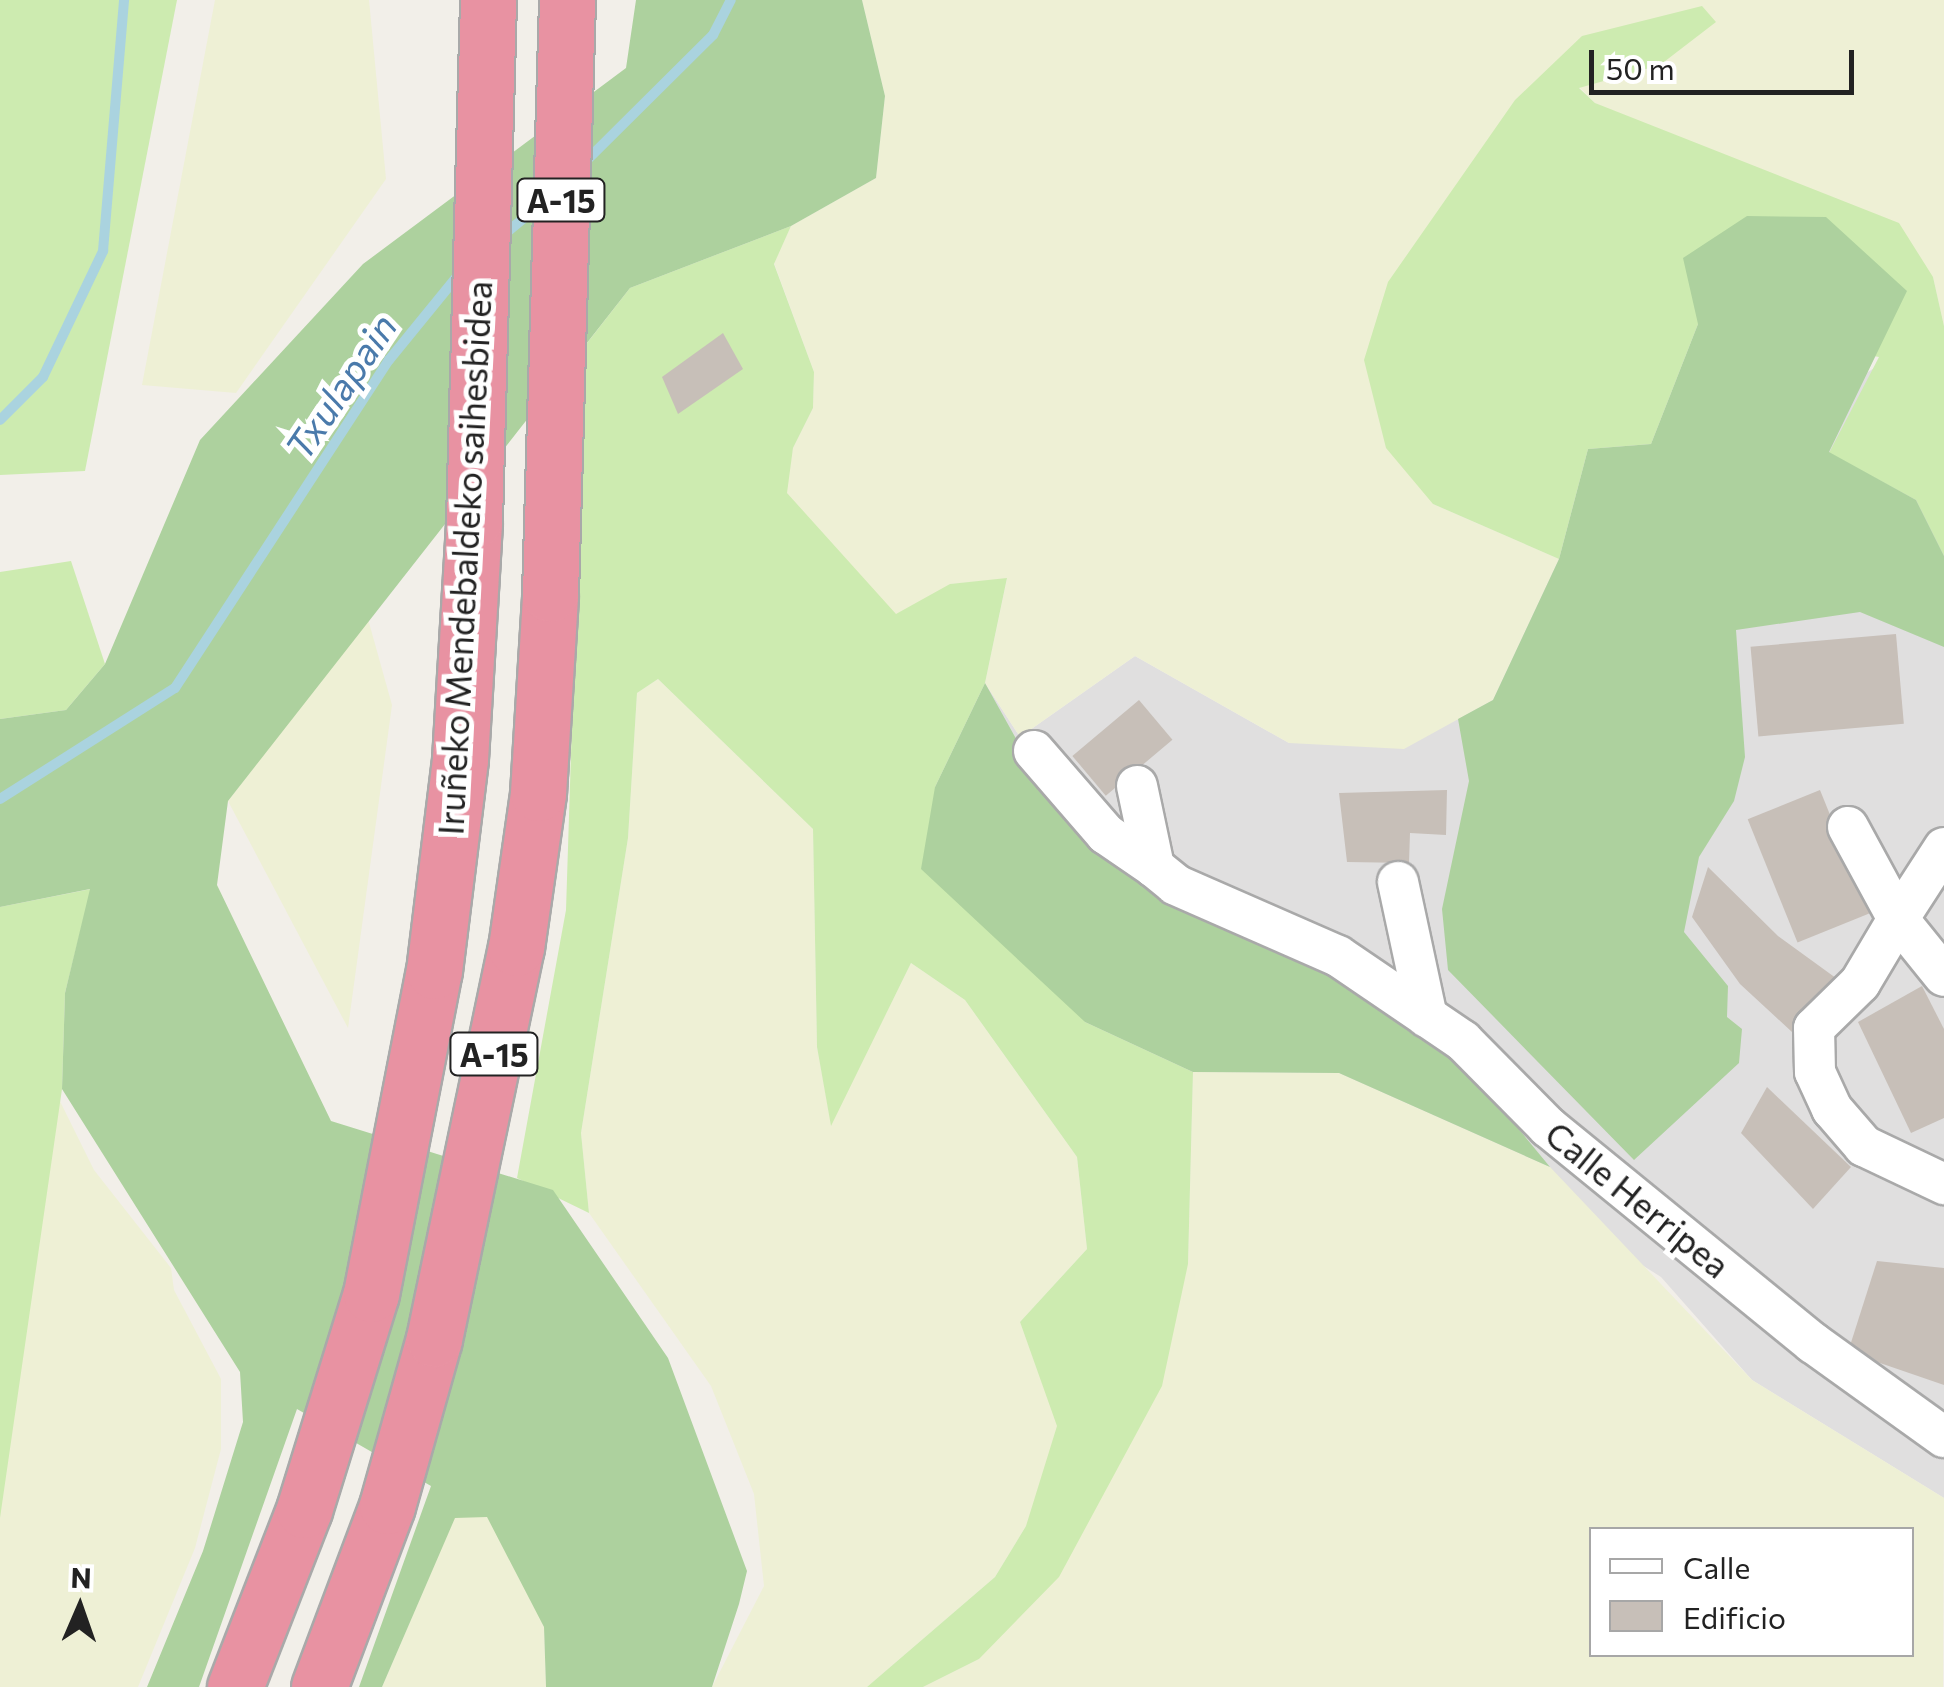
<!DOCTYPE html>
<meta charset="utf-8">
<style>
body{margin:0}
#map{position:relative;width:1944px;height:1687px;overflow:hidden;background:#f2efe9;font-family:Commissioner,sans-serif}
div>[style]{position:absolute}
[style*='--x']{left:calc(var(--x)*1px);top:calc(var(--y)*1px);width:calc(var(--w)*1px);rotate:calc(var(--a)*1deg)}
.residential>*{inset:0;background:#e0dfdf}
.farmland>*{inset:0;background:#eef0d5}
.grass>*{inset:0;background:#cdebb0}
.forest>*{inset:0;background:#add19e}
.stream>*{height:10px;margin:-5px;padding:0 5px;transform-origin:5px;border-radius:5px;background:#aad3df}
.building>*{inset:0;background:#c7bfb8;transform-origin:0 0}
.roads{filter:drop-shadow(2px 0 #a9a9a9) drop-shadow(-2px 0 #a9a9a9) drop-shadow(0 2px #a9a9a9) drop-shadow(0 -2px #a9a9a9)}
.minor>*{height:40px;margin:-20px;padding:0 20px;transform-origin:20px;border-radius:20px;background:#fff}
.highway>*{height:55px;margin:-27.5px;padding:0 27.5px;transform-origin:27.5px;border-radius:27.5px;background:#e892a2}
span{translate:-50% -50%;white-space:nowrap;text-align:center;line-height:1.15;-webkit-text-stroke:10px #fff;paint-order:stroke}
.shield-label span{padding:2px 8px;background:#fff;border:2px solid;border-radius:8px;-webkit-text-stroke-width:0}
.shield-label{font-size:32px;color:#222;font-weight:700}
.street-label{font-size:35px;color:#222}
.water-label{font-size:38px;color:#4a7aab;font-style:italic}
.legend{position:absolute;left:1589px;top:1527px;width:325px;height:130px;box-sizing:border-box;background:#fff;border:2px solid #a7a7a7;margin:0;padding:12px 18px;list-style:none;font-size:30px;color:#222}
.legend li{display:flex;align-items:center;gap:20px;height:50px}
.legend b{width:50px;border:2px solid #a7a7a7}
.north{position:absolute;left:30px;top:1557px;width:100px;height:100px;-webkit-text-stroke:8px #fff;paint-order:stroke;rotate:2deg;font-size:28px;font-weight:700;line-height:40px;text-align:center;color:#222}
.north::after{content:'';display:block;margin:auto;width:35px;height:45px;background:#222;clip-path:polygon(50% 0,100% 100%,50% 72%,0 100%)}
.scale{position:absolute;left:1589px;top:50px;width:265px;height:45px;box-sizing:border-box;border:5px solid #222;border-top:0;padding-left:12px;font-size:30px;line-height:35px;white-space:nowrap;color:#222;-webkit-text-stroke:8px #fff;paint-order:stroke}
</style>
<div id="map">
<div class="residential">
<div style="clip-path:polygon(1944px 326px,1944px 1498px,1752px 1380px,1661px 1277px,1339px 1073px,1193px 1072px,1085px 1022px,985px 683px,1020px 737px,1135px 656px,1289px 743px,1558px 559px)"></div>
</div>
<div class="farmland">
<div style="clip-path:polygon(215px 0,369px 0,386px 179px,236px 393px,142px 385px)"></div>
<div style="clip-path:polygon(862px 0,1944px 0,1944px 326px,1933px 277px,1595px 103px,1579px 87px,1660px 65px,1582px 36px,1433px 504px,1559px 559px,1493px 700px,1404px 749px,1289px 743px,1135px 656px,1020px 737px,985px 683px,1007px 579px,950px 584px,909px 631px,786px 493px,793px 448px,813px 408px,814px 372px,774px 263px,791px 226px,876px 178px,885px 96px)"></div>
<div style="clip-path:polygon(368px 619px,392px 705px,348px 1028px,228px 801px)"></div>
<div style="clip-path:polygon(658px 679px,813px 829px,817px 1047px,831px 1124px,911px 963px,965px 1000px,1077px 1157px,1087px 1249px,1020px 1322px,1058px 1426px,1037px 1508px,995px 1577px,867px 1687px,712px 1687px,764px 1586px,754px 1494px,711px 1386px,589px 1213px,581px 1133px,628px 838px,637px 693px)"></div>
<div style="clip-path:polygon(evenodd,1193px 1072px,1339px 1073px,1550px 1167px,1752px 1380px,1944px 1498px,1943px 1687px,923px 1687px,979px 1659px,1188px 1264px,1193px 1072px,1592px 1530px,1912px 1530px,1912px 1654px,1592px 1654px,1592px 1530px)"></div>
<div style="clip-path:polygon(48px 1077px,94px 1170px,171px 1268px,174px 1290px,221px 1379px,221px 1449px,195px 1548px,138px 1687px,0 1687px,0 1466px)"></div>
<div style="clip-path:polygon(455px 1517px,488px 1517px,516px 1561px,544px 1627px,546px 1687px,382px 1687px)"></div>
</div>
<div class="grass">
<div style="clip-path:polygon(0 0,177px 0,85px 471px,0 475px)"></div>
<div style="clip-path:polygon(1702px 6px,1716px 22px,1660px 65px,1579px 88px,1595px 103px,1899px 223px,1933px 277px,1944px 326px,1944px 556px,1916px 500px,1829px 453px,1879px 357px,1698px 324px,1651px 444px,1588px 449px,1559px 559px,1433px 504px,1386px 448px,1364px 360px,1388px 282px,1515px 100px,1582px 36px)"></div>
<div style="clip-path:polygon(791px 226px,774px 264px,814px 372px,813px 408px,793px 448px,787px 493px,896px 614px,950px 584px,1007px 578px,985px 683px,935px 787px,1085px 1022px,1193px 1072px,1188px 1264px,1162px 1386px,1059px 1577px,979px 1659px,923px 1687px,867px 1687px,995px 1577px,1026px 1526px,1057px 1426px,1020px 1322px,1087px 1249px,1077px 1157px,965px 1000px,911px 963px,831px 1126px,817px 1047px,813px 829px,658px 679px,637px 693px,628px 838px,581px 1133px,589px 1213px,517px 1178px,566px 910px,584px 347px,630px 288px)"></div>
<div style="clip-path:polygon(71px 561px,105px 664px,66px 710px,0 719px,0 572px)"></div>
<div style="clip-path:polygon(91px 889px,65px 993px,62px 1089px,0 1518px,0 907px)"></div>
</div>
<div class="forest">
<div style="clip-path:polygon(636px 0,862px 0,885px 96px,876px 178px,791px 226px,630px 288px,228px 801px,217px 885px,331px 1121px,553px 1190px,668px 1358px,747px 1571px,739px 1604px,712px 1687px,546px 1687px,544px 1627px,487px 1517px,455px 1518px,382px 1687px,359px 1687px,431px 1486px,297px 1409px,199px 1687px,147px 1687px,203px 1551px,243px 1422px,240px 1372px,62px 1089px,65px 993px,90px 889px,0 907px,0 719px,66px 710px,105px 664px,200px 440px,363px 264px,626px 68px)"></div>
<div style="clip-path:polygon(1747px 216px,1826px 217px,1907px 291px,1829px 452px,1916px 500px,1944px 556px,1944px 647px,1860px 612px,1736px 630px,1745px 757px,1734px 801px,1699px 857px,1684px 932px,1728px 986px,1727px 1017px,1742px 1029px,1739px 1063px,1634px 1160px,1448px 970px,1442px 909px,1469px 781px,1458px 719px,1493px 700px,1559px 559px,1588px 449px,1651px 444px,1698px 324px,1683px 258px)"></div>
<div style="clip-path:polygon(985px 683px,1034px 771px,1476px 1077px,1550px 1167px,1339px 1073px,1193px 1072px,1085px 1022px,921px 869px,935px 787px)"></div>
</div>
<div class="stream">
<div style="--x:582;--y:165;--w:185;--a:-44.8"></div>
<div style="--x:713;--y:35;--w:39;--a:-63"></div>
<div style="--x:500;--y:238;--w:53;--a:-39.7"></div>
<div style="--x:0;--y:420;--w:61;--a:-45"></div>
<div style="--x:43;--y:377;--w:140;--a:-64.5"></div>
<div style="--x:103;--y:251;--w:252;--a:-85.2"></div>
<div style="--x:0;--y:799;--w:207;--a:-32.4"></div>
<div style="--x:175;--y:688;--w:392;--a:-56.9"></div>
<div style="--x:389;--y:360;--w:119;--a:-50.8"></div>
</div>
<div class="building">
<div style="clip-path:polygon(723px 333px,743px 369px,678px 414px,662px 377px)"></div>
<div style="left:1896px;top:634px;width:90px;height:146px;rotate:85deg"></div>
<div style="left:1139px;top:700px;width:52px;height:87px;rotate:50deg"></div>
<div style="clip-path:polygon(1447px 790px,1446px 835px,1410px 833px,1409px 863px,1347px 862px,1339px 793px)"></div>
<div style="left:1820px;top:790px;width:133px;height:78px;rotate:68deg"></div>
<div style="clip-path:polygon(1708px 867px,1778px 936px,1840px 981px,1792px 1032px,1740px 984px,1692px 917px)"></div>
<div style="clip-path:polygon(1922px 986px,1944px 1029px,1944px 1118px,1911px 1133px,1858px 1022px)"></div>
<div style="clip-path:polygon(1767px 1087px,1851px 1167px,1813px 1209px,1741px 1133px)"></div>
<div style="clip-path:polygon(1877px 1261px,1944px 1268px,1944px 1385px,1848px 1352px)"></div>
</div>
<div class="roads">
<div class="minor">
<div style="--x:1034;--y:751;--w:110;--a:49.1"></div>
<div style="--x:1106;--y:834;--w:58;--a:34.5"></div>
<div style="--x:1137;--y:786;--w:83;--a:78.1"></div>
<div style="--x:1154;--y:867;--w:28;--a:39"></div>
<div style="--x:1176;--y:885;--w:177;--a:23.7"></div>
<div style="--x:1338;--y:956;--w:151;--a:34.2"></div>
<div style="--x:1463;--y:1041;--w:121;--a:45.3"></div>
<div style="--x:1548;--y:1127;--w:342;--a:39.2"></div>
<div style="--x:1813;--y:1343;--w:161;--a:35.7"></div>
<div style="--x:1848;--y:827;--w:105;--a:61.5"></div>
<div style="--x:1898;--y:919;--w:74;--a:120.7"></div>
<div style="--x:1860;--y:983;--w:64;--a:135.6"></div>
<div style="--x:1814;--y:1028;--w:44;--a:88.7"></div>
<div style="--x:1815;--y:1072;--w:41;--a:65.3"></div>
<div style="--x:1832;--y:1109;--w:49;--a:49.1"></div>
<div style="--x:1864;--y:1146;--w:89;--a:25.4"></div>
<div style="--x:1944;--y:848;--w:85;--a:122.9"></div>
<div style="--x:1898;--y:919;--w:73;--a:51.1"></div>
<div style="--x:1398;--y:882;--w:138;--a:77.9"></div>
</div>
<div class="highway">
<div style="--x:235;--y:1687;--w:190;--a:-68.7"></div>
<div style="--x:304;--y:1510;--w:226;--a:-72.8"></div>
<div style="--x:371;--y:1294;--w:329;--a:-79"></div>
<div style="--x:434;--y:971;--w:214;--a:-83"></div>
<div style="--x:460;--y:759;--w:238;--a:-86.6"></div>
<div style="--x:474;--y:521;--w:521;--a:-88.46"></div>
<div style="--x:319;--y:1687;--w:193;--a:-69.4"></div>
<div style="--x:387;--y:1506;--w:173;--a:-74.3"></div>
<div style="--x:434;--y:1339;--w:400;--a:-78.2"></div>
<div style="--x:516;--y:948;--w:157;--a:-81.9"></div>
<div style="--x:538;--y:793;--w:199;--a:-86.5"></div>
<div style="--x:550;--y:594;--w:594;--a:-88.36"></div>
</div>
</div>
<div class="shield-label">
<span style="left:561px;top:200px">A-15</span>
<span style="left:494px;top:1054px">A-15</span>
</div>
<div class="street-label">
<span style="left:464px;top:558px;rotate:-87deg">Iruñeko Mendebaldeko saihesbidea</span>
<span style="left:1638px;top:1199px;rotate:39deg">Calle Herripea</span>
</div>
<div class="water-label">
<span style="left:340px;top:386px;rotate:-56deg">Txulapain</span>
</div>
<ul class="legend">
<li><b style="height:12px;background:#fff"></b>Calle</li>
<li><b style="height:28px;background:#c7bfb8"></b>Edificio</li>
</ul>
<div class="north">N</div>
<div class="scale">50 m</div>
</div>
